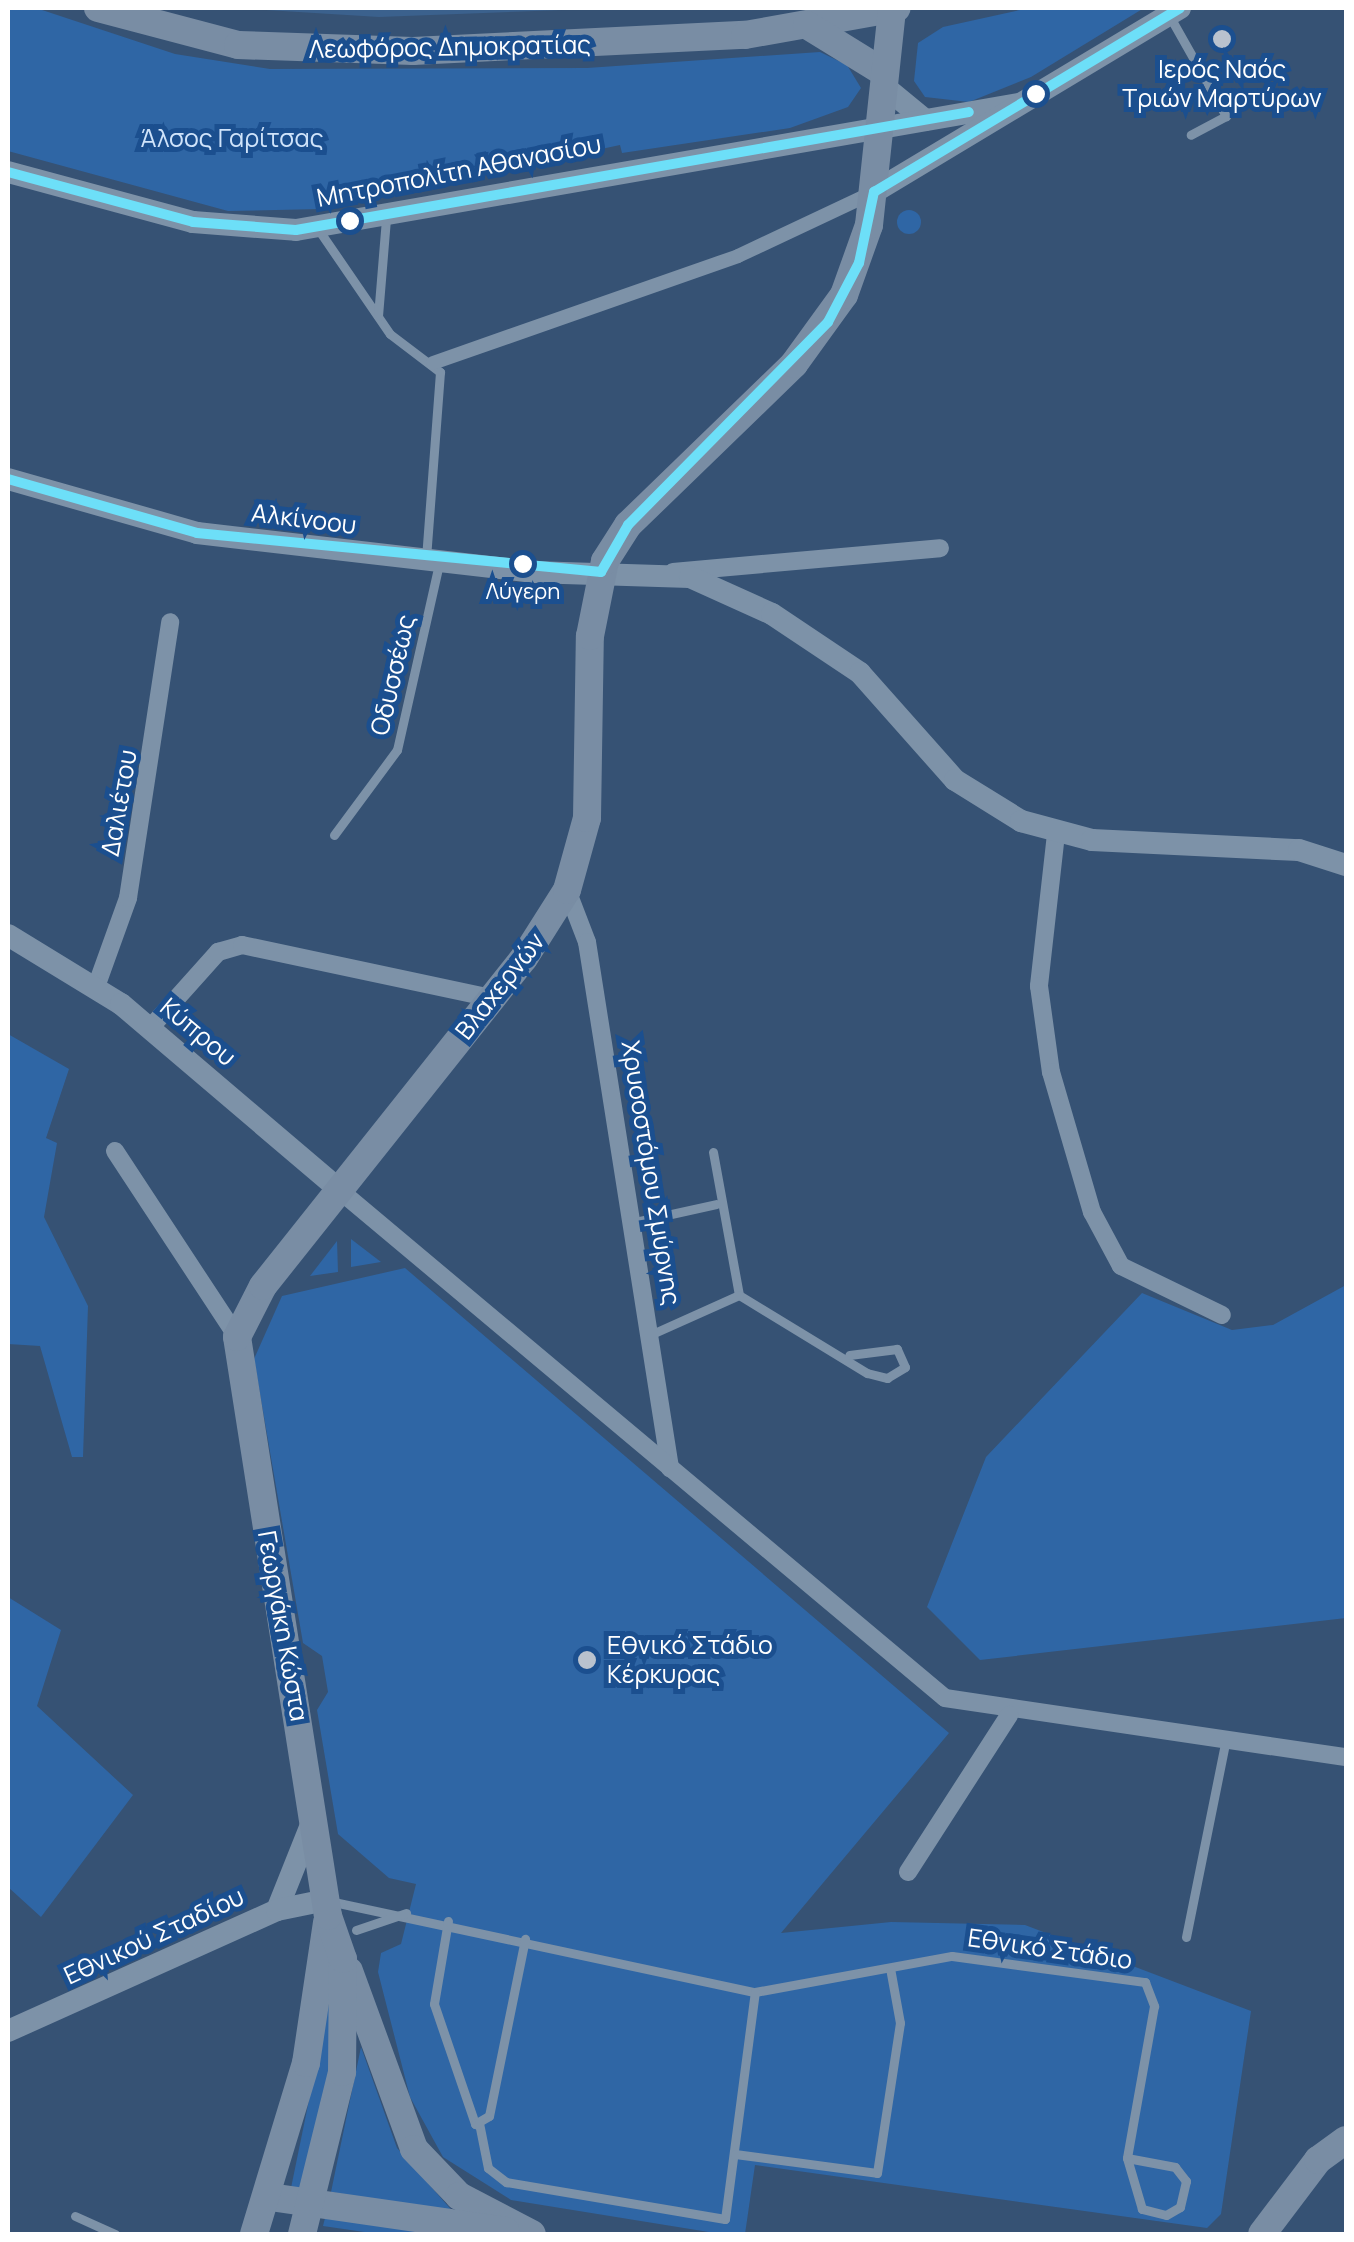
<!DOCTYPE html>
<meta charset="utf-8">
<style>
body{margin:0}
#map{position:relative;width:1354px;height:2242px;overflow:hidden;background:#365274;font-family:Manrope,sans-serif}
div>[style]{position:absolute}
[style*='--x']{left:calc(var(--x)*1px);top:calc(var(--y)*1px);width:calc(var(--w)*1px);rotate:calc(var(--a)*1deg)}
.green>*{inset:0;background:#2f66a5}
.round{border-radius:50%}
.water>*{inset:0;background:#3b618d}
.service>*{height:9px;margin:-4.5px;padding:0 4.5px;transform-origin:4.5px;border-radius:4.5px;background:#7d92a8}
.pedestrian>*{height:14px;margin:-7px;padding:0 7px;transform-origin:7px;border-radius:7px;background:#7d92a8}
.minor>*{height:18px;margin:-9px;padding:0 9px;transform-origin:9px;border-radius:9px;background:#7d92a8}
.tertiary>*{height:22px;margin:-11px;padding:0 11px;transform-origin:11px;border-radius:11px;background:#7d92a8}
.secondary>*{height:28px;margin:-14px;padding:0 14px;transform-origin:14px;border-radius:14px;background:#798da4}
.bus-1>*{height:10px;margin:-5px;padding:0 5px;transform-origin:5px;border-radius:5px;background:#6ddff8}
.dots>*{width:28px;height:28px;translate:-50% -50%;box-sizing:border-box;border:5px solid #1b4f8f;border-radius:50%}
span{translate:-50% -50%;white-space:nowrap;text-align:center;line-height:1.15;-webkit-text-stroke:10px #1b4f8f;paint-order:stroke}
.bus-label{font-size:22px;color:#fff}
.street-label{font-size:25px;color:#fff}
.poi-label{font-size:25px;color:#fff}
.left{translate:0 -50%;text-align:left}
.park-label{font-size:25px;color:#cfe3fa}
.frame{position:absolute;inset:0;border:10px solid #fff;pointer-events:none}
</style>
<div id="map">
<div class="green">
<div style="clip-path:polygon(8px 8px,36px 8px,175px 54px,270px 69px,587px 68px,820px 52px,847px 65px,861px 88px,848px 107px,790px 128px,622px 153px,620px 145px,320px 209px,228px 211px,8px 151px)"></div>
<div style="clip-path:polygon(1144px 8px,1031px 77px,969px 102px,925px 97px,914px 81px,918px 43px,943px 27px,1029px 8px)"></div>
<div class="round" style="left:897px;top:210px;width:24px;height:24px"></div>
<div style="clip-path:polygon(8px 1034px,69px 1069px,46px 1138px,57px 1143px,44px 1217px,88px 1306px,83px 1457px,72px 1457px,40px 1346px,8px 1344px)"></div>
<div style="clip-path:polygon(351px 1239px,381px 1262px,351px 1267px)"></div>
<div style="clip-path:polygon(337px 1241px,338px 1272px,310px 1276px)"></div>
<div style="clip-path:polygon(405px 1268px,949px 1733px,781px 1933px,891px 1922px,1025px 1925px,1251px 2011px,1221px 2214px,1207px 2228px,755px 2165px,745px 2234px,721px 2234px,511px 2200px,443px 2157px,410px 2097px,378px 1972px,381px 1953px,401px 1944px,416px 1884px,389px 1878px,338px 1834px,317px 1710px,328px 1692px,322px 1656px,303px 1643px,254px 1359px,282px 1296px)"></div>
<div style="clip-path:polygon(1346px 1285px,1346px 1618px,980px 1660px,927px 1607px,986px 1457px,1142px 1293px,1232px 1330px,1273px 1325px)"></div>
<div style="clip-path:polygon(8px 1597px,61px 1630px,37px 1706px,133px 1795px,41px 1917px,8px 1887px)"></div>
<div style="clip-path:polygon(333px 1983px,328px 2091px,300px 2188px,291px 2188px)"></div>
<div style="clip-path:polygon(361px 2047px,397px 2148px,455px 2214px,331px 2192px)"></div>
<div style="clip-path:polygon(325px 2218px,440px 2234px,378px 2234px,323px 2226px)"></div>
</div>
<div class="water">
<div style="clip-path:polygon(233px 8px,616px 8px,379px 17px)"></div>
</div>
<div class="service">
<div style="--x:1170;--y:17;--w:114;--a:60.5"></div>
<div style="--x:1226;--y:116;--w:40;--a:152"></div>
<div style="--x:318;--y:229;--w:127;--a:55.6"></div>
<div style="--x:390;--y:334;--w:63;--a:37.2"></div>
<div style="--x:440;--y:372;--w:188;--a:94.3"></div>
<div style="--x:378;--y:316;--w:98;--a:-85.3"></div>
<div style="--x:334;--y:835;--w:106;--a:-53.5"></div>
<div style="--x:397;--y:750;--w:192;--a:-77.3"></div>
<div style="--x:713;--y:1152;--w:145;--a:79.7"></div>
<div style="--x:739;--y:1295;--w:150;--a:31.4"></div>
<div style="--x:867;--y:1373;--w:21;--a:14"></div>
<div style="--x:887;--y:1378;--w:21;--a:-31"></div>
<div style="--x:905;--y:1367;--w:20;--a:-114"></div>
<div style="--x:897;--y:1349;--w:48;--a:172.9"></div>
<div style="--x:635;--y:1222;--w:83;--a:-12.5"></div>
<div style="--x:652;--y:1334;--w:95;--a:-24.1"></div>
<div style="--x:329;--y:1901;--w:436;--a:12.1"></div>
<div style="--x:755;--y:1992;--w:200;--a:-10.4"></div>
<div style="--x:952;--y:1956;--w:195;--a:7.7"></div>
<div style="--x:1145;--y:1982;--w:26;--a:69"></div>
<div style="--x:1154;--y:2006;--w:154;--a:100.1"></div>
<div style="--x:448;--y:1921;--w:84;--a:99.6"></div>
<div style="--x:434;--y:2004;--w:127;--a:71.1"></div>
<div style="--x:475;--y:2124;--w:16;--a:-30"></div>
<div style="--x:489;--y:2116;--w:181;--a:-78.5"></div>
<div style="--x:356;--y:1930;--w:53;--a:-18.8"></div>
<div style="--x:1186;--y:1937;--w:198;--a:-78.6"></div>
<div style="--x:479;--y:2123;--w:46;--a:78.7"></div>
<div style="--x:488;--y:2168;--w:23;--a:38"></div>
<div style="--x:506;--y:2182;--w:222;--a:9.6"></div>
<div style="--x:725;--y:2219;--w:229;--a:-82.5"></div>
<div style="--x:735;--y:2154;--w:143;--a:7.6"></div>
<div style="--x:877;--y:2173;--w:152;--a:-81.3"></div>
<div style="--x:900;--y:2023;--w:56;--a:-100.3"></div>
<div style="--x:1127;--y:2158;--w:49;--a:10.6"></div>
<div style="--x:1175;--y:2167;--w:18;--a:52"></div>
<div style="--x:1186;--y:2181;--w:27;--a:103"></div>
<div style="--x:1180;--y:2207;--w:16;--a:150"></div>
<div style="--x:1166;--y:2215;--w:25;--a:-166"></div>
<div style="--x:1142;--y:2209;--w:53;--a:-106.4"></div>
<div style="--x:75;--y:2216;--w:44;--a:24.2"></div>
</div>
<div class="pedestrian">
<div style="--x:433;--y:363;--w:323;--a:-19.3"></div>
<div style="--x:738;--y:256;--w:150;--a:-25.2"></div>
</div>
<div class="minor">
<div style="--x:673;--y:572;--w:268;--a:-5.1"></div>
<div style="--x:1056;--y:834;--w:153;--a:96.4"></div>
<div style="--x:1039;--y:986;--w:87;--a:82.1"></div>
<div style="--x:1051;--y:1072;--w:146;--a:73.7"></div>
<div style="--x:1092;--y:1212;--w:61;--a:61.8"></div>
<div style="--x:1121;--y:1266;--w:112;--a:25.9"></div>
<div style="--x:567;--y:890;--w:56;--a:69"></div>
<div style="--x:587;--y:942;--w:533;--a:81.03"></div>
<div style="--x:96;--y:987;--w:95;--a:-70.2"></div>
<div style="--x:128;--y:898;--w:279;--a:-81.3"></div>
<div style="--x:151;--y:1027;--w:101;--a:-48.2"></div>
<div style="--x:218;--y:952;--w:25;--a:-16"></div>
<div style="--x:242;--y:945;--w:256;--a:12"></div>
<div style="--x:115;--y:1151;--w:222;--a:56.7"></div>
<div style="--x:338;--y:1189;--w:792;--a:39.98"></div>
<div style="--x:945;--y:1698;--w:405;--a:8.4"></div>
<div style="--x:908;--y:1872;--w:187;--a:-57.2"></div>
</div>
<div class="tertiary">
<div style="--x:885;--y:87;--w:52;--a:39.5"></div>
<div style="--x:8;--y:172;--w:192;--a:15.1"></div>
<div style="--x:193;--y:222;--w:103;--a:4.4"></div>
<div style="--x:296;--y:230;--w:733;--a:-9.9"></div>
<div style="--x:874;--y:192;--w:357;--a:-31"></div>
<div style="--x:8;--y:479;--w:197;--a:15.9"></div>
<div style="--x:197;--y:533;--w:337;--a:6.6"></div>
<div style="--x:532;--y:572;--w:158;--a:1.8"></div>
<div style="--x:690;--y:577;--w:90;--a:24.3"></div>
<div style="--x:772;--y:614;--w:106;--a:33.8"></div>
<div style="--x:860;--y:673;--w:143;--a:48.4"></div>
<div style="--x:955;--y:780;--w:78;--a:31.8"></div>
<div style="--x:1021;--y:821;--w:73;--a:15"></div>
<div style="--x:1092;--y:840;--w:207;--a:2.8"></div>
<div style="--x:1299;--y:850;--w:49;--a:17.7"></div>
<div style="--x:8;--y:935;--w:132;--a:31.4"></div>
<div style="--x:121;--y:1004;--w:285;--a:40.4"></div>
<div style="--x:277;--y:1910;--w:97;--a:-68.2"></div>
<div style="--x:8;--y:2031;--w:295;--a:-24.2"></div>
<div style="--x:277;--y:1910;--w:50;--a:-11.5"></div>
</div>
<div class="secondary">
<div style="--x:98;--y:8;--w:145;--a:14.8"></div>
<div style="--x:238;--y:45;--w:175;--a:2"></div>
<div style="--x:413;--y:51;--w:332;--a:-2.8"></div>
<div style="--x:745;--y:35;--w:154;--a:-10.1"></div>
<div style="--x:807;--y:25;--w:86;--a:31.7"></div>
<div style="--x:349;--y:1971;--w:189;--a:69.9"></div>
<div style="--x:414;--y:2149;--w:65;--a:46.2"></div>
<div style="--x:459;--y:2196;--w:82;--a:27.5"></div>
<div style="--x:270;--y:2197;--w:238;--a:8.2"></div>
<div style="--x:254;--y:2234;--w:179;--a:-73.1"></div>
<div style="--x:306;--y:2063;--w:142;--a:-81.5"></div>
<div style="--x:302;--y:2234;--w:167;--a:-76.1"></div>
<div style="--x:342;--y:2072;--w:113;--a:-89.5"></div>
<div style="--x:343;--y:1959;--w:46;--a:-109.2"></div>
<div style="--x:328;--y:1916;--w:586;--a:-98.93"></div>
<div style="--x:237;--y:1337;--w:57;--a:-63"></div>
<div style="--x:263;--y:1286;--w:419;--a:-51.5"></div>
<div style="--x:524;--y:958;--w:80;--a:-57.7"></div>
<div style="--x:567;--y:890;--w:75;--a:-74.5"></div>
<div style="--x:587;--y:818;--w:182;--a:-89.1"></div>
<div style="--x:590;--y:636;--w:76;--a:-78.7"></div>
<div style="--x:605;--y:561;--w:43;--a:-57.4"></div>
<div style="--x:628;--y:525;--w:231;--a:-44.1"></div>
<div style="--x:794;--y:364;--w:85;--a:-54.1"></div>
<div style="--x:844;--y:295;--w:74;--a:-70.3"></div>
<div style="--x:869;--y:225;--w:218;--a:-83.9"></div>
<div style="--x:1262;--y:2234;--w:93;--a:-52.9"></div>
<div style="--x:1318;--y:2160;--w:34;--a:-36"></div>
</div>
<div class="bus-1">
<div style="--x:8;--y:172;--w:192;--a:15.1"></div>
<div style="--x:193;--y:222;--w:103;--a:4.4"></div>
<div style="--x:296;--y:230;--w:683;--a:-9.94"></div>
<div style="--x:8;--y:479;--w:197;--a:15.9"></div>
<div style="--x:197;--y:533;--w:406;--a:5.5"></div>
<div style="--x:601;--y:572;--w:54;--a:-60.1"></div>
<div style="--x:628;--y:525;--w:285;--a:-45.4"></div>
<div style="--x:828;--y:322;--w:67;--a:-62.3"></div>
<div style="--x:859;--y:263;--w:73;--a:-78.1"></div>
<div style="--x:874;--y:192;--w:357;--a:-31"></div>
</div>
<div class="dots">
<div style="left:1222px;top:39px;background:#b9c2ce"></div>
<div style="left:1036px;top:94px;background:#fff"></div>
<div style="left:350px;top:221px;background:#fff"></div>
<div style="left:523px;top:564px;background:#fff"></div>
<div style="left:587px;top:1660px;background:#b9c2ce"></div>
</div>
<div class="bus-label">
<span style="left:523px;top:592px">Λύγερη</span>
</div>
<div class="street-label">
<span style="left:450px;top:47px;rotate:-1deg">Λεωφόρος Δημοκρατίας</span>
<span style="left:459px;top:171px;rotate:-11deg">Μητροπολίτη Αθανασίου</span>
<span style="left:304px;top:519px;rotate:7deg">Αλκίνοου</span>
<span style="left:393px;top:675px;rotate:-77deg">Οδυσσέως</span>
<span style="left:119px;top:803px;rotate:-80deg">Δαλιέτου</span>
<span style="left:500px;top:986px;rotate:-52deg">Βλαχερνών</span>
<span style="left:198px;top:1032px;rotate:40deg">Κύπρου</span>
<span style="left:651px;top:1173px;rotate:81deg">Χρυσοστόμου Σμύρνης</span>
<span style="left:283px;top:1626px;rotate:80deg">Γεωργάκη Κώστα</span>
<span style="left:154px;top:1936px;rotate:-25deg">Εθνικού Σταδίου</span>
<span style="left:1050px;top:1949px;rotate:8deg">Εθνικό Στάδιο</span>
</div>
<div class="poi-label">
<span style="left:1222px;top:84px">Ιερός Ναός<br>Τριών Μαρτύρων</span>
<span class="left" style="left:607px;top:1660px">Εθνικό Στάδιο<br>Κέρκυρας</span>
</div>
<div class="park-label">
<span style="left:232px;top:138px">Άλσος Γαρίτσας</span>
</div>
<div class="frame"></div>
</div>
